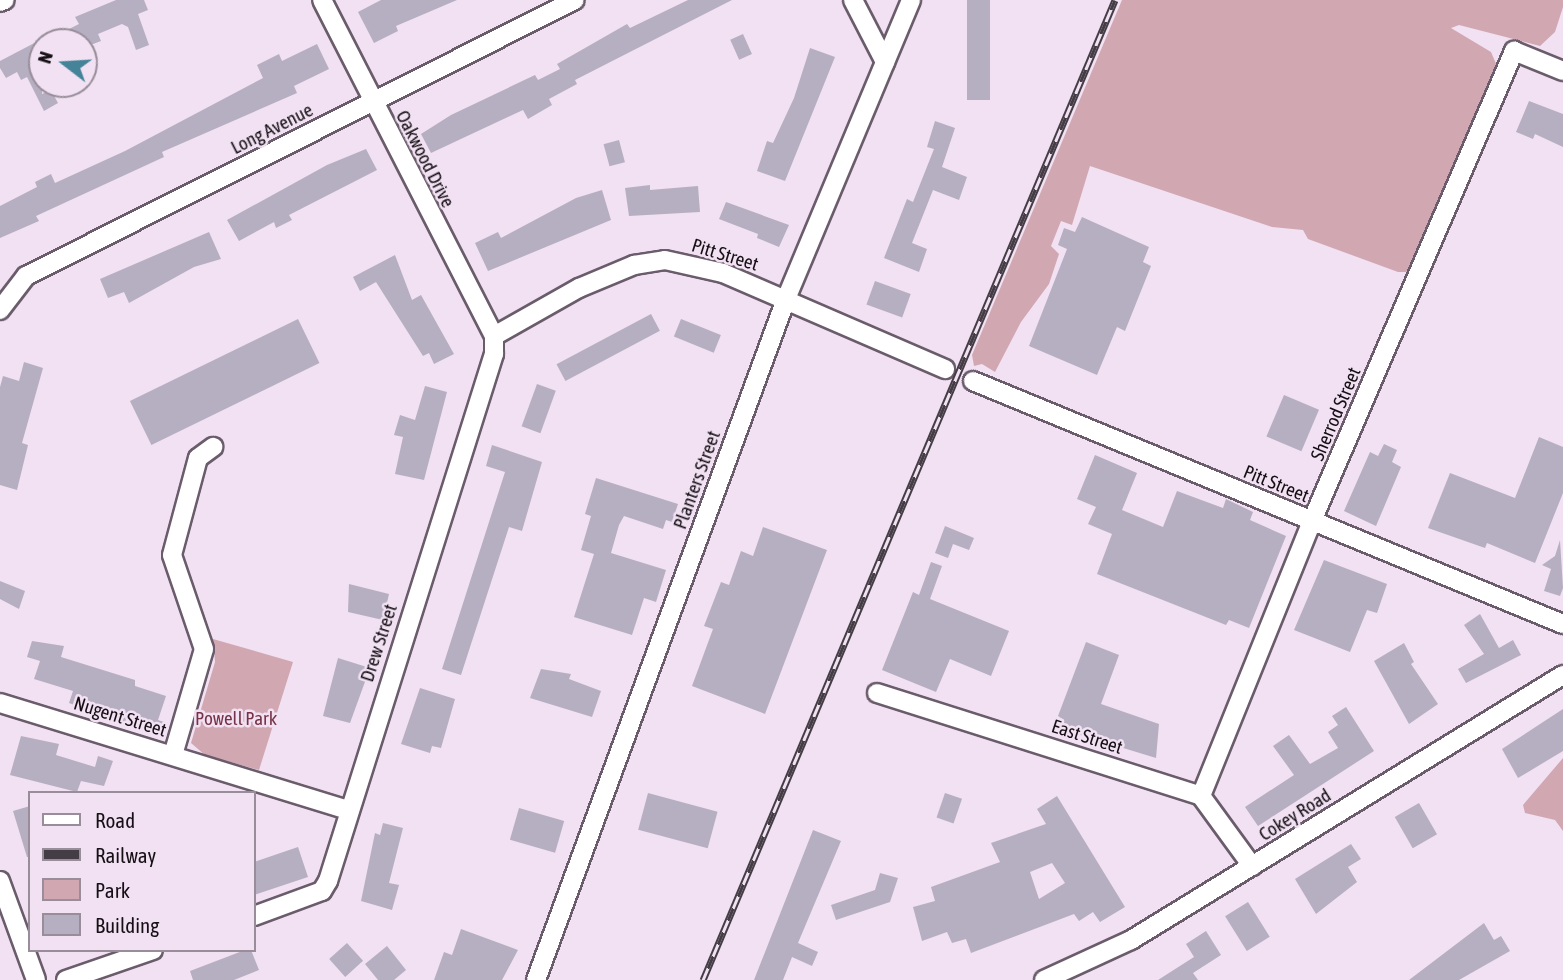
<!DOCTYPE html>
<style>
body{margin:0}
#map{position:relative;width:1563px;height:980px;overflow:hidden;background:#f1e1f2;font-family:"Asap Condensed",sans-serif}
div>[style]{position:absolute}
[style*='--x']{left:calc(var(--x)*1px);top:calc(var(--y)*1px);width:calc(var(--w)*1px);rotate:calc(var(--a)*1deg)}
.green>*{inset:0;background:#d1a8b1}
.building>*{inset:0;background:#b6afc2;transform-origin:0 0}
.roads{filter:drop-shadow(2px 0 #6a5c6b) drop-shadow(-2px 0 #6a5c6b) drop-shadow(0 2px #6a5c6b) drop-shadow(0 -2px #6a5c6b)}
.minor>*{height:18px;margin:-9px;padding:0 9px;transform-origin:9px;border-radius:9px;background:#fff}
.rail>*{height:7px;margin-top:-3.5px;transform-origin:0;background:repeating-linear-gradient(90deg,#f1e1f2 0 13px,#453d46 0 26px);box-sizing:border-box;border-block:2px solid #453d46}
span{translate:-50% -50%;white-space:nowrap;text-align:center;line-height:1.15;-webkit-text-stroke:5px #f1e1f2;paint-order:stroke}
.street-label{font-size:19px;color:#150f15}
.park-label{font-size:19px;color:#763346}
.legend{position:absolute;left:28px;top:791px;width:228px;height:161px;box-sizing:border-box;background:#f1e1f2;border:2px solid #998d9a;margin:0;padding:9px 12px;list-style:none;font-size:21px;color:#150f15}
.legend li{display:flex;align-items:center;gap:14px;height:35px}
.legend b{width:35px;border:2px solid #998d9a}
.north{position:absolute;left:28px;top:28px;width:70px;height:70px;box-sizing:border-box;background:#f1e1f2;border:2px solid #998d9a;border-radius:50%;rotate:287deg;font-size:19px;font-weight:700;line-height:28px;text-align:center;color:#150f15}
.north::after{content:'';display:block;margin:auto;width:24px;height:32px;background:#448398;clip-path:polygon(50% 0,100% 100%,50% 72%,0 100%)}
</style>
<div id="map">
<div class="green">
<div style="clip-path:polygon(1122px 0,1563px 0,1563px 7px,1555px 32px,1540px 46px,1459px 25px,1451px 28px,1491px 52px,1497px 66px,1410px 272px,1398px 272px,1308px 239px,1303px 230px,1272px 227px,1090px 166px,1072px 225px,1061px 221px,1051px 246px,1059px 254px,1049px 284px,1021px 322px,995px 372px,982px 364px,974px 366px,972px 355px)"></div>
<div style="clip-path:polygon(213px 639px,293px 662px,259px 770px,205px 755px,191px 743px,215px 662px)"></div>
<div style="clip-path:polygon(1563px 758px,1563px 831px,1555px 820px,1525px 813px,1523px 805px)"></div>
</div>
<div class="building">
<div style="clip-path:polygon(116px 0,144px 0,148px 10px,138px 14px,149px 45px,136px 50px,128px 27px,122px 24px,98px 34px,101px 41px,88px 46px,86px 42px,43px 42px,79px 24px,75px 17px)"></div>
<div style="clip-path:polygon(381px 0,457px 0,396px 26px,398px 31px,374px 43px,358px 12px)"></div>
<div style="clip-path:polygon(688px 0,732px 0,575px 80px,577px 84px,549px 99px,552px 105px,528px 119px,523px 110px,431px 153px,421px 134px,451px 115px,535px 75px,538px 80px,560px 69px,557px 64px,627px 24px,630px 28px)"></div>
<div style="left:967px;top:0;width:23px;height:100px"></div>
<div style="left:743px;top:34px;width:22px;height:14px;rotate:66deg"></div>
<div style="clip-path:polygon(42px 39px,42px 94px,51px 90px,58px 103px,44px 111px,27px 77px,21px 80px,17px 72px,6px 78px,0 68px,0 61px)"></div>
<div style="clip-path:polygon(317px 44px,329px 69px,294px 86px,297px 93px,162px 152px,164px 157px,36px 216px,39px 221px,0 238px,0 206px,37px 187px,35px 182px,51px 174px,55px 183px,125px 151px,263px 78px,257px 65px,279px 54px,282px 61px)"></div>
<div style="clip-path:polygon(810px 48px,835px 57px,785px 181px,757px 171px,767px 141px,773px 143px,794px 98px)"></div>
<div style="clip-path:polygon(1529px 101px,1563px 114px,1563px 147px,1535px 134px,1533px 139px,1516px 132px)"></div>
<div style="clip-path:polygon(935px 121px,955px 128px,942px 167px,967px 177px,959px 200px,933px 190px,912px 243px,927px 249px,919px 272px,884px 258px,907px 199px,913px 202px,934px 149px,927px 147px)"></div>
<div style="left:619px;top:140px;width:23px;height:16px;rotate:75deg"></div>
<div style="clip-path:polygon(366px 149px,377px 170px,289px 215px,292px 220px,276px 228px,274px 222px,239px 241px,227px 220px,327px 165px)"></div>
<div style="clip-path:polygon(650px 185px,650px 190px,698px 186px,700px 212px,629px 216px,625px 188px)"></div>
<div style="clip-path:polygon(602px 190px,611px 220px,488px 271px,475px 243px,498px 232px,501px 238px,576px 198px)"></div>
<div style="clip-path:polygon(726px 202px,789px 225px,779px 247px,757px 238px,758px 234px,719px 219px)"></div>
<div style="clip-path:polygon(1082px 217px,1149px 247px,1143px 262px,1151px 266px,1125px 331px,1117px 327px,1097px 375px,1029px 346px,1067px 249px,1058px 245px,1064px 228px,1075px 232px)"></div>
<div style="clip-path:polygon(209px 232px,221px 259px,194px 267px,129px 303px,124px 292px,108px 298px,100px 279px)"></div>
<div style="clip-path:polygon(395px 255px,412px 300px,421px 295px,454px 354px,434px 364px,429px 353px,423px 356px,376px 282px,360px 291px,353px 277px)"></div>
<div style="left:875px;top:281px;width:38px;height:25px;rotate:20deg"></div>
<div style="left:651px;top:314px;width:19px;height:107px;rotate:62deg"></div>
<div style="left:298px;top:319px;width:49px;height:187px;rotate:64deg"></div>
<div style="left:681px;top:319px;width:43px;height:19px;rotate:22deg"></div>
<div style="clip-path:polygon(24px 362px,43px 368px,22px 443px,28px 445px,17px 490px,0 485px,0 387px,3px 376px,19px 381px)"></div>
<div style="left:537px;top:384px;width:20px;height:45px;rotate:20deg"></div>
<div style="clip-path:polygon(425px 386px,447px 392px,424px 480px,395px 474px,403px 437px,394px 435px,400px 415px,415px 420px)"></div>
<div style="left:1284px;top:395px;width:38px;height:45px;rotate:23deg"></div>
<div style="clip-path:polygon(1539px 437px,1563px 447px,1563px 493px,1535px 563px,1487px 543px,1485px 548px,1428px 528px,1450px 473px,1515px 498px)"></div>
<div style="clip-path:polygon(1384px 444px,1397px 450px,1392px 462px,1401px 467px,1376px 526px,1344px 511px,1370px 452px,1378px 456px)"></div>
<div style="clip-path:polygon(492px 445px,542px 462px,522px 531px,509px 527px,461px 675px,442px 669px,505px 472px,486px 466px)"></div>
<div style="clip-path:polygon(1095px 455px,1137px 473px,1122px 510px,1163px 527px,1177px 491px,1223px 508px,1226px 499px,1253px 512px,1250px 520px,1286px 536px,1249px 628px,1229px 620px,1226px 625px,1097px 574px,1112px 534px,1088px 524px,1096px 507px,1077px 499px)"></div>
<div style="clip-path:polygon(596px 478px,678px 504px,672px 522px,666px 520px,663px 529px,624px 516px,619px 525px,611px 553px,666px 570px,656px 602px,644px 598px,632px 635px,574px 617px,594px 554px,581px 550px,591px 516px,585px 514px)"></div>
<div style="clip-path:polygon(945px 526px,974px 538px,969px 550px,953px 544px,948px 558px,935px 553px)"></div>
<div style="clip-path:polygon(763px 527px,827px 550px,765px 714px,692px 686px,713px 629px,704px 626px,721px 582px,729px 585px,741px 551px,753px 556px)"></div>
<div style="clip-path:polygon(1560px 540px,1563px 588px,1560px 596px,1544px 591px,1551px 569px,1542px 565px,1555px 556px)"></div>
<div style="clip-path:polygon(1324px 560px,1387px 584px,1377px 613px,1367px 610px,1350px 652px,1294px 630px)"></div>
<div style="clip-path:polygon(931px 562px,942px 566px,930px 599px,1009px 631px,991px 676px,950px 659px,936px 692px,882px 670px,913px 592px,919px 595px)"></div>
<div style="clip-path:polygon(0 581px,25px 591px,19px 609px,0 599px)"></div>
<div style="clip-path:polygon(349px 584px,389px 594px,383px 620px,348px 612px)"></div>
<div style="clip-path:polygon(1480px 614px,1499px 648px,1513px 640px,1521px 655px,1466px 683px,1458px 669px,1484px 654px,1464px 625px)"></div>
<div style="clip-path:polygon(32px 641px,64px 646px,61px 657px,135px 680px,135px 686px,166px 696px,158px 720px,164px 722px,159px 735px,69px 703px,73px 691px,34px 679px,40px 661px,27px 657px)"></div>
<div style="clip-path:polygon(1086px 642px,1119px 655px,1101px 704px,1159px 724px,1156px 758px,1061px 729px,1064px 720px,1058px 716px)"></div>
<div style="clip-path:polygon(1404px 643px,1414px 662px,1411px 664px,1438px 704px,1409px 724px,1374px 661px)"></div>
<div style="clip-path:polygon(338px 658px,370px 668px,350px 723px,323px 716px)"></div>
<div style="clip-path:polygon(541px 669px,571px 674px,569px 679px,601px 691px,592px 717px,530px 698px)"></div>
<div style="clip-path:polygon(420px 688px,455px 699px,441px 748px,432px 746px,430px 753px,401px 744px)"></div>
<div style="clip-path:polygon(1346px 707px,1374px 751px,1258px 826px,1245px 807px,1294px 775px,1273px 746px,1289px 735px,1310px 764px,1338px 748px,1328px 732px,1338px 725px,1332px 716px)"></div>
<div style="clip-path:polygon(1563px 709px,1563px 751px,1518px 778px,1502px 749px)"></div>
<div style="clip-path:polygon(21px 736px,59px 744px,56px 755px,95px 767px,98px 756px,113px 761px,104px 786px,81px 781px,77px 792px,10px 775px)"></div>
<div style="left:648px;top:793px;width:72px;height:38px;rotate:15deg"></div>
<div style="left:945px;top:793px;width:18px;height:26px;rotate:19deg"></div>
<div style="clip-path:polygon(evenodd,1057px 796px,1125px 907px,1100px 922px,1093px 912px,1079px 921px,1074px 914px,971px 953px,966px 939px,952px 943px,947px 932px,922px 941px,913px 907px,935px 901px,931px 887px,1000px 862px,991px 843px,1046px 824px,1037px 809px,1057px 796px,1052px 863px,1065px 883px,1039px 899px,1030px 872px,1052px 863px)"></div>
<div style="left:1419px;top:803px;width:36px;height:28px;rotate:60deg"></div>
<div style="clip-path:polygon(30px 806px,30px 857px,27px 857px,13px 811px)"></div>
<div style="left:519px;top:808px;width:47px;height:33px;rotate:16deg"></div>
<div style="clip-path:polygon(383px 823px,403px 828px,389px 883px,399px 885px,392px 910px,361px 901px,375px 833px,380px 835px)"></div>
<div style="clip-path:polygon(813px 830px,841px 841px,798px 943px,818px 952px,812px 966px,792px 957px,783px 980px,754px 980px)"></div>
<div style="clip-path:polygon(1351px 844px,1361px 859px,1348px 867px,1357px 882px,1316px 914px,1295px 879px)"></div>
<div style="clip-path:polygon(298px 847px,308px 877px,254px 895px,254px 862px)"></div>
<div style="clip-path:polygon(880px 873px,898px 878px,890px 902px,836px 920px,831px 905px,875px 890px)"></div>
<div style="left:1248px;top:902px;width:41px;height:27px;rotate:58deg"></div>
<div style="clip-path:polygon(1484px 923px,1494px 940px,1501px 936px,1510px 951px,1459px 980px,1409px 980px)"></div>
<div style="clip-path:polygon(461px 929px,518px 950px,502px 980px,434px 980px,444px 952px,452px 955px)"></div>
<div style="clip-path:polygon(1206px 931px,1221px 955px,1193px 973px,1198px 980px,1158px 980px,1194px 957px,1186px 944px)"></div>
<div style="left:347px;top:943px;width:24px;height:24px;rotate:48deg"></div>
<div style="clip-path:polygon(387px 946px,406px 970px,394px 980px,378px 980px,365px 964px)"></div>
<div style="clip-path:polygon(245px 950px,251px 950px,259px 970px,234px 980px,193px 980px,190px 971px)"></div>
</div>
<div class="roads">
<div class="minor">
<div style="--x:853;--y:0;--w:70;--a:62.7"></div>
<div style="--x:0;--y:2;--w:5;--a:-22"></div>
<div style="--x:0;--y:310;--w:43;--a:-52.6"></div>
<div style="--x:26;--y:276;--w:614;--a:-26.69"></div>
<div style="--x:494;--y:336;--w:98;--a:-29.5"></div>
<div style="--x:579;--y:288;--w:60;--a:-22.7"></div>
<div style="--x:634;--y:265;--w:31;--a:-9"></div>
<div style="--x:665;--y:260;--w:59;--a:12.6"></div>
<div style="--x:723;--y:273;--w:242;--a:23.4"></div>
<div style="--x:973;--y:381;--w:638;--a:22.39"></div>
<div style="--x:877;--y:693;--w:340;--a:17.6"></div>
<div style="--x:1201;--y:796;--w:87;--a:53.9"></div>
<div style="--x:0;--y:703;--w:364;--a:17.1"></div>
<div style="--x:173;--y:755;--w:110;--a:-73.7"></div>
<div style="--x:204;--y:649;--w:99;--a:-108.8"></div>
<div style="--x:172;--y:555;--w:100;--a:-75"></div>
<div style="--x:198;--y:458;--w:19;--a:-36"></div>
<div style="--x:1201;--y:796;--w:297;--a:-68"></div>
<div style="--x:1312;--y:521;--w:512;--a:-66.74"></div>
<div style="--x:1514;--y:51;--w:53;--a:22.2"></div>
<div style="--x:0;--y:881;--w:105;--a:70"></div>
<div style="--x:254;--y:916;--w:72;--a:-20.2"></div>
<div style="--x:322;--y:891;--w:12;--a:-59"></div>
<div style="--x:328;--y:881;--w:553;--a:-72.52"></div>
<div style="--x:494;--y:354;--w:18;--a:-90"></div>
<div style="--x:494;--y:336;--w:377;--a:-117.1"></div>
<div style="--x:66;--y:980;--w:92;--a:-19"></div>
<div style="--x:536;--y:980;--w:725;--a:-69.84"></div>
<div style="--x:786;--y:299;--w:324;--a:-67.3"></div>
<div style="--x:1044;--y:980;--w:96;--a:-24.7"></div>
<div style="--x:1131;--y:940;--w:507;--a:-31.53"></div>
</div>
</div>
<div class="rail">
<div style="--x:703;--y:980;--w:1063;--a:-67.2"></div>
</div>
<div class="street-label">
<span style="left:272px;top:129px;rotate:-27deg">Long Avenue</span>
<span style="left:425px;top:159px;rotate:63deg">Oakwood Drive</span>
<span style="left:725px;top:255px;rotate:17deg">Pitt Street</span>
<span style="left:1336px;top:414px;rotate:-67deg">Sherrod Street</span>
<span style="left:697px;top:480px;rotate:-70deg">Planters Street</span>
<span style="left:1276px;top:484px;rotate:22deg">Pitt Street</span>
<span style="left:379px;top:643px;rotate:-72deg">Drew Street</span>
<span style="left:120px;top:717px;rotate:17deg">Nugent Street</span>
<span style="left:1087px;top:737px;rotate:18deg">East Street</span>
<span style="left:1295px;top:815px;rotate:-32deg">Cokey Road</span>
</div>
<div class="park-label">
<span style="left:236px;top:719px">Powell Park</span>
</div>
<ul class="legend">
<li><b style="height:9px;background:#fff"></b>Road</li>
<li><b style="height:9px;background:#453d46"></b>Railway</li>
<li><b style="height:19px;background:#d1a8b1"></b>Park</li>
<li><b style="height:19px;background:#b6afc2"></b>Building</li>
</ul>
<div class="north">N</div>
</div>
